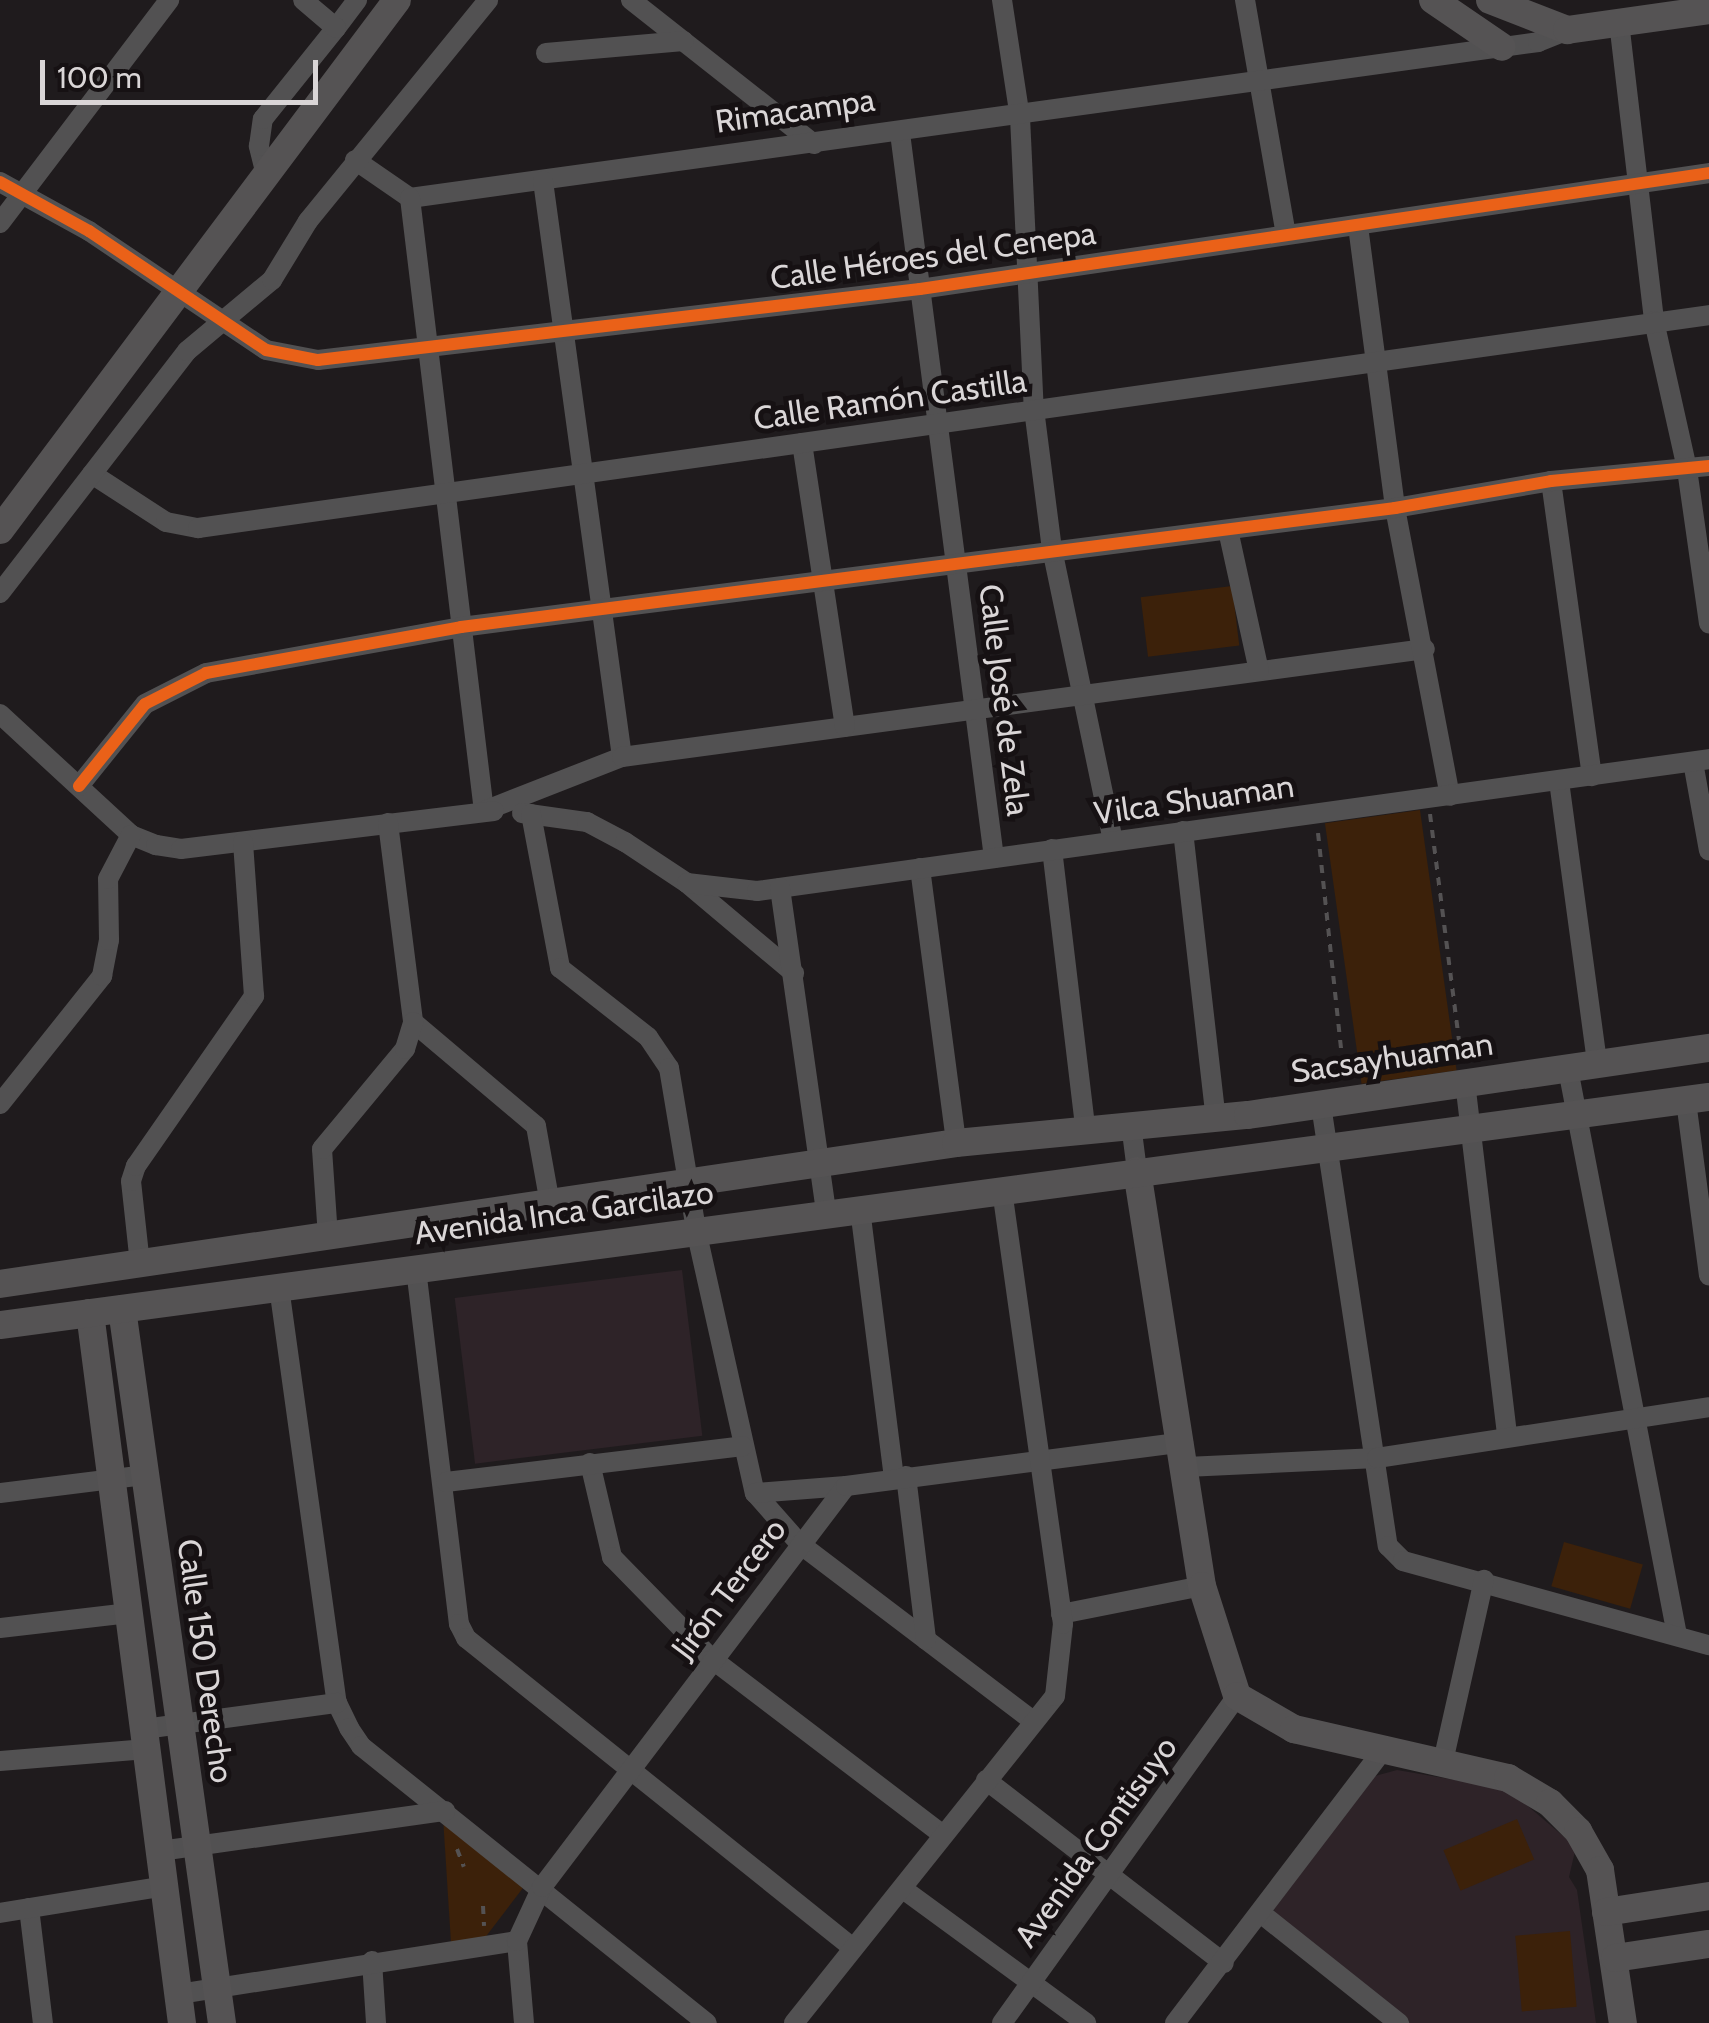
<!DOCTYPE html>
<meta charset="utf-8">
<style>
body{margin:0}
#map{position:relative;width:1709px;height:2023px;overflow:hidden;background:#1f1b1d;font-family:Cabin,sans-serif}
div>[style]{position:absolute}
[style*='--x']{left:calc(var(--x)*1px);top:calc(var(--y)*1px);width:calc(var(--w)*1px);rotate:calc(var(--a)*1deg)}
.built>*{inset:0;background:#2e2328;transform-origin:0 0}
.green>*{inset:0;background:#3c210a;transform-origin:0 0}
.path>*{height:4px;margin-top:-2px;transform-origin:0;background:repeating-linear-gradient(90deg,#545253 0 8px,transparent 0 16px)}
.street>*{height:20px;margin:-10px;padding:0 10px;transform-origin:10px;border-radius:10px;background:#525152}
.secondary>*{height:28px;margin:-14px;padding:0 14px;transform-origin:14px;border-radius:14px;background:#555354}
.cycleway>*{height:12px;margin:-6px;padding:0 6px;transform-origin:6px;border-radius:6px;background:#ea6118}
span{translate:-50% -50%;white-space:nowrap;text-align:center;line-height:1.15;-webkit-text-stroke:10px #161113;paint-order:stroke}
.street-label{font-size:32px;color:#dad6d7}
.scale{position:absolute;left:40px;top:60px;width:278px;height:45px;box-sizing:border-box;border:5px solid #dad6d7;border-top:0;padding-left:12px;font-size:30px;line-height:35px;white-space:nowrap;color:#dad6d7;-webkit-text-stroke:8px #161113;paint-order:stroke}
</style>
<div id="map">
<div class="built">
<div style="left:682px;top:1270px;width:167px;height:229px;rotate:83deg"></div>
<div style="clip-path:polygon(1397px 1770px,1508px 1789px,1576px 1847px,1569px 1877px,1577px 1890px,1596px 2023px,1404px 2023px,1275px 1923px,1274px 1909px,1375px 1776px)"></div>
</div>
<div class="green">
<div style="left:1232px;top:586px;width:60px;height:92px;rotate:83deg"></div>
<div style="left:1420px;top:810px;width:263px;height:96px;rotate:82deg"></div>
<div style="left:1564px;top:1542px;width:82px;height:46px;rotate:16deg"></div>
<div style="clip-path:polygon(443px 1817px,526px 1884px,484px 1939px,451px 1943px)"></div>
<div style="left:1517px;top:1819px;width:44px;height:80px;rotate:67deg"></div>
<div style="left:1570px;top:1931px;width:76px;height:55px;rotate:85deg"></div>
</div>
<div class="path">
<div style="--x:1430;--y:814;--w:251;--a:82.7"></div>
<div style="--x:1318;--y:833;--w:245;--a:83.9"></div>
<div style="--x:457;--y:1849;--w:19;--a:69"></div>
<div style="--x:483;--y:1906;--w:20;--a:87"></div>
</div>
<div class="street">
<div style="--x:631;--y:0;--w:233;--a:38.2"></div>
<div style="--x:1002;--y:0;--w:118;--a:81.3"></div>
<div style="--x:1020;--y:117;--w:292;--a:87.3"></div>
<div style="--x:1034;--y:409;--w:141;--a:82.7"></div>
<div style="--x:1052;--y:549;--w:298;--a:78.2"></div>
<div style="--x:1245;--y:0;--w:238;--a:80.1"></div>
<div style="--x:1619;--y:22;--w:301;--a:83.3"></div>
<div style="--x:1654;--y:321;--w:152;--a:77.4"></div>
<div style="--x:1687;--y:469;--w:156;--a:81.9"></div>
<div style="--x:336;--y:28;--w:35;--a:-53"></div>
<div style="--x:546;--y:53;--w:138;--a:-5"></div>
<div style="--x:900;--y:133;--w:731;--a:82.61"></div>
<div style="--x:355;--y:160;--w:67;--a:34.6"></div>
<div style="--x:410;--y:198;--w:1139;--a:-7.87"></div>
<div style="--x:1538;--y:42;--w:31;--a:-22"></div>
<div style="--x:266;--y:175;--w:30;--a:-104"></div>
<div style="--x:259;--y:146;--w:27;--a:-82"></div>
<div style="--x:263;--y:119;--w:117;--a:-51.3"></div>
<div style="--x:336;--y:28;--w:43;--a:-139.7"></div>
<div style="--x:543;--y:181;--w:581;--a:82.19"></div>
<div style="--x:0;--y:182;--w:102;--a:28.8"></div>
<div style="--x:89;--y:231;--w:213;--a:33.9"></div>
<div style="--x:266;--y:350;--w:53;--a:10.9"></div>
<div style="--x:318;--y:360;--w:606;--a:-6.73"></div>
<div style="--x:920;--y:289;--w:797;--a:-8.36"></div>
<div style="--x:410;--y:198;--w:617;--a:83.12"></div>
<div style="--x:484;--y:811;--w:148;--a:-21.4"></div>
<div style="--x:622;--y:757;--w:810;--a:-7.66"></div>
<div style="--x:0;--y:223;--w:280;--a:-52.8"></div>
<div style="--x:1358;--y:226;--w:284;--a:82.5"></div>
<div style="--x:1395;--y:508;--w:293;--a:79.2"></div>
<div style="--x:802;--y:443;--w:287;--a:81.4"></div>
<div style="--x:92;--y:474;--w:88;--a:33"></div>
<div style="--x:166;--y:522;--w:33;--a:11"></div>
<div style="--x:198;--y:528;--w:1526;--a:-8.02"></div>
<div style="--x:1551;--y:481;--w:298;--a:82.1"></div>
<div style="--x:1228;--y:530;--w:144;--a:77.6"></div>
<div style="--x:0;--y:593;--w:306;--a:-52.3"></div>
<div style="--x:187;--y:351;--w:111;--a:-39.9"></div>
<div style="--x:272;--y:280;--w:69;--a:-58.6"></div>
<div style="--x:308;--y:221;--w:285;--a:-50.8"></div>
<div style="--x:0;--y:714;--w:178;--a:42.7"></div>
<div style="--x:131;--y:835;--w:27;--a:22"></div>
<div style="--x:156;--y:845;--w:25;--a:9"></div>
<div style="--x:181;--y:849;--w:315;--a:-6.9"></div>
<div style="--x:1693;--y:762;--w:90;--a:79.8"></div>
<div style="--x:1559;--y:781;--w:285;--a:82.3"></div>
<div style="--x:79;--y:786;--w:105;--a:-51.2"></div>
<div style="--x:145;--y:704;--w:68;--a:-26.9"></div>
<div style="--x:206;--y:673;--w:259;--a:-10.2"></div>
<div style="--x:461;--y:627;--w:942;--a:-7.26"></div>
<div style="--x:1395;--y:508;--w:158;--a:-9.8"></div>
<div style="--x:1551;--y:481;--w:159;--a:-5.4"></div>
<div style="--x:522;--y:813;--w:66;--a:7.9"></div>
<div style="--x:587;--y:822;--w:43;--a:27.8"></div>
<div style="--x:625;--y:842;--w:74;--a:33.5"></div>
<div style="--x:687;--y:883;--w:140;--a:40.1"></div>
<div style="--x:531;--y:814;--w:157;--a:79.3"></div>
<div style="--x:560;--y:968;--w:112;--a:38.1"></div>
<div style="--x:648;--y:1037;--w:37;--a:56"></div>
<div style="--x:669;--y:1068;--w:164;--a:80.5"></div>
<div style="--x:696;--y:1230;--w:270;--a:77.4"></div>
<div style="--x:755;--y:1493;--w:68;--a:48.6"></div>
<div style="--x:800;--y:1544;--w:291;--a:37.2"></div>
<div style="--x:388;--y:823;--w:201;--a:82.8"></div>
<div style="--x:413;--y:1022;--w:161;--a:40.2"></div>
<div style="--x:536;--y:1126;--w:79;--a:79.8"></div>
<div style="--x:1183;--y:831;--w:290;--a:83.5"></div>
<div style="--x:1052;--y:849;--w:280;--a:83.2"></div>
<div style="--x:920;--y:868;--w:277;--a:82.5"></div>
<div style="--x:687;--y:883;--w:70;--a:6.5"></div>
<div style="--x:757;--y:891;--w:961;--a:-7.89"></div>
<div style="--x:780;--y:888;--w:328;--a:81.9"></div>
<div style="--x:1568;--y:1069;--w:576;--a:79.1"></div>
<div style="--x:1465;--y:1082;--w:354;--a:83.2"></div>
<div style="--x:1686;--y:1101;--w:176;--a:82.5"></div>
<div style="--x:0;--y:1104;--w:164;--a:-51.4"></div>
<div style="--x:102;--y:976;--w:37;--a:-79"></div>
<div style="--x:109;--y:940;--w:61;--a:-90.9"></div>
<div style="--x:108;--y:879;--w:50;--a:-62.4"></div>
<div style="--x:1321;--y:1105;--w:446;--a:81.4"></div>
<div style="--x:1388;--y:1546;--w:21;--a:45"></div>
<div style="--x:1403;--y:1561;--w:317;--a:15.4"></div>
<div style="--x:1131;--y:1124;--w:47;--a:82.7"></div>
<div style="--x:860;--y:1209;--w:271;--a:82.8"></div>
<div style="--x:328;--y:1237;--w:88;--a:-93.9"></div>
<div style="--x:322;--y:1149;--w:130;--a:-50.3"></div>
<div style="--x:405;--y:1049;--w:28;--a:-73"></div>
<div style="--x:140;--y:1264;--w:83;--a:-96.2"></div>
<div style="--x:131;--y:1181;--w:16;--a:-72"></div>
<div style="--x:136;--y:1166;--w:207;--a:-55.2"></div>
<div style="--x:254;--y:996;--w:154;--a:-94.1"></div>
<div style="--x:416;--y:1269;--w:358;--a:83.1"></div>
<div style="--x:459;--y:1624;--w:16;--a:63"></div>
<div style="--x:466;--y:1638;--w:493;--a:38.7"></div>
<div style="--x:279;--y:1287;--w:420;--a:82.1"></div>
<div style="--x:337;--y:1703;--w:28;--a:64"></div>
<div style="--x:349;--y:1728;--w:22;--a:56"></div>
<div style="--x:361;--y:1746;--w:443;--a:38.7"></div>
<div style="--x:590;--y:1463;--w:97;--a:76.8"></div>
<div style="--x:612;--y:1557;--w:143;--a:45.6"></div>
<div style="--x:712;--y:1659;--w:289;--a:37.3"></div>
<div style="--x:1186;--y:1467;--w:191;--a:-2.7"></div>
<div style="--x:1377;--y:1458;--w:336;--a:-8.7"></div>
<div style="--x:906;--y:1476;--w:165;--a:83"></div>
<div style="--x:446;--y:1482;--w:299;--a:-6.9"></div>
<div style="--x:0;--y:1493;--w:145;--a:-7.1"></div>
<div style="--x:755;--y:1493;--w:91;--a:-4.4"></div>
<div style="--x:1061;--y:1614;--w:144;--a:-11.2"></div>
<div style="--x:0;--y:1628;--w:130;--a:-6.6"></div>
<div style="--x:144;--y:1729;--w:195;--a:-7.7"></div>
<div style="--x:0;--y:1761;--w:147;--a:-4.7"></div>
<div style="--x:1442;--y:1766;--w:191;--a:-77.3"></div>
<div style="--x:986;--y:1780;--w:300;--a:37.6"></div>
<div style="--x:160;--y:1851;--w:288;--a:-8"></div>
<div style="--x:903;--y:1889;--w:227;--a:36.2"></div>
<div style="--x:29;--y:1908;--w:116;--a:83.1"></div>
<div style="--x:0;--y:1913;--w:167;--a:-9.3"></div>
<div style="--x:1263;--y:1915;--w:174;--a:38.5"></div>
<div style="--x:372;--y:1961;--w:62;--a:86.3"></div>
<div style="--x:179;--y:1994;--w:342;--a:-8.9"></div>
<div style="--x:524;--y:2023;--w:82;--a:-94.9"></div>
<div style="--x:517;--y:1941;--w:60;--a:-65.2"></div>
<div style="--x:542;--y:1887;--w:503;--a:-52.83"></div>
<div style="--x:846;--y:1486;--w:340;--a:-7.4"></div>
<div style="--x:794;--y:2023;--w:418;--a:-51.4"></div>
<div style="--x:1055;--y:1696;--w:72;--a:-83.7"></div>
<div style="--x:1063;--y:1624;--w:439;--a:-98"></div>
<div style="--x:1002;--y:2023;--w:403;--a:-54.3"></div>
<div style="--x:1175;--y:2023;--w:342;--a:-52.7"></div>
</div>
<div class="secondary">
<div style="--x:1433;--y:0;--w:83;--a:34.3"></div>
<div style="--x:1490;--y:0;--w:83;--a:21.3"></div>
<div style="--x:1567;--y:30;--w:143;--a:-8"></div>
<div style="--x:0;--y:530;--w:662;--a:-53.16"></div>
<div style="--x:1137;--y:1171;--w:420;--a:81.1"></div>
<div style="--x:1202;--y:1586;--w:115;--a:72.3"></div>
<div style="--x:1237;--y:1696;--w:66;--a:30.1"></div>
<div style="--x:1294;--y:1729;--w:220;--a:12.9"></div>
<div style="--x:1508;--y:1778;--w:49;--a:30.8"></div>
<div style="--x:1550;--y:1803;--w:40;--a:45"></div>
<div style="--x:1578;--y:1831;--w:45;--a:60.6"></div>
<div style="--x:1600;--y:1870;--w:155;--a:81.5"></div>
<div style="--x:0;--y:1284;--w:966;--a:-8.39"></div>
<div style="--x:956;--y:1143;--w:293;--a:-5.5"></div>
<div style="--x:1248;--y:1115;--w:466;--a:-8.3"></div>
<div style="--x:122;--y:1309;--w:721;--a:82.03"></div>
<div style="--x:90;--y:1313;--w:716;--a:82.62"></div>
<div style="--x:0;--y:1325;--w:1724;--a:-7.6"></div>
<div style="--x:1606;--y:1912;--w:104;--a:-8.8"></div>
<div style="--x:1615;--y:1958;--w:95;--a:-8.5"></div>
</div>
<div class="cycleway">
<div style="--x:0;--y:182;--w:102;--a:28.8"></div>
<div style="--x:89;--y:231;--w:213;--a:33.9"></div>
<div style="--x:266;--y:350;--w:53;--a:10.9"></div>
<div style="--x:318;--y:360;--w:606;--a:-6.73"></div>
<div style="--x:920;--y:289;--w:797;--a:-8.36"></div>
<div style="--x:79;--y:786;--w:105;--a:-51.2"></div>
<div style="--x:145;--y:704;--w:68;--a:-26.9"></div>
<div style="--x:206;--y:673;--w:259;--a:-10.2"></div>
<div style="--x:461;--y:627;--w:942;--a:-7.26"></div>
<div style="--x:1395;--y:508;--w:158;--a:-9.8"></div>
<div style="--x:1551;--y:481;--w:159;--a:-5.4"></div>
</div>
<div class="street-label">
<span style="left:795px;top:111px;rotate:-8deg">Rimacampa</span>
<span style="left:933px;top:256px;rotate:-8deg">Calle Héroes del Cenepa</span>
<span style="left:890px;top:400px;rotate:-8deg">Calle Ramón Castilla</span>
<span style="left:1004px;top:700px;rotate:83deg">Calle José de Zela</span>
<span style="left:1194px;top:800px;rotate:-8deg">Vilca Shuaman</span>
<span style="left:1392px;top:1058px;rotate:-8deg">Sacsayhuaman</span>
<span style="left:564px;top:1213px;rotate:-8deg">Avenida Inca Garcilazo</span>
<span style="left:729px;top:1589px;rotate:-53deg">Jirón Tercero</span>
<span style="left:205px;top:1661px;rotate:82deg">Calle 150 Derecho</span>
<span style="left:1096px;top:1842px;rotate:-54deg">Avenida Contisuyo</span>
</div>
<div class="scale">100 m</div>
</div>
